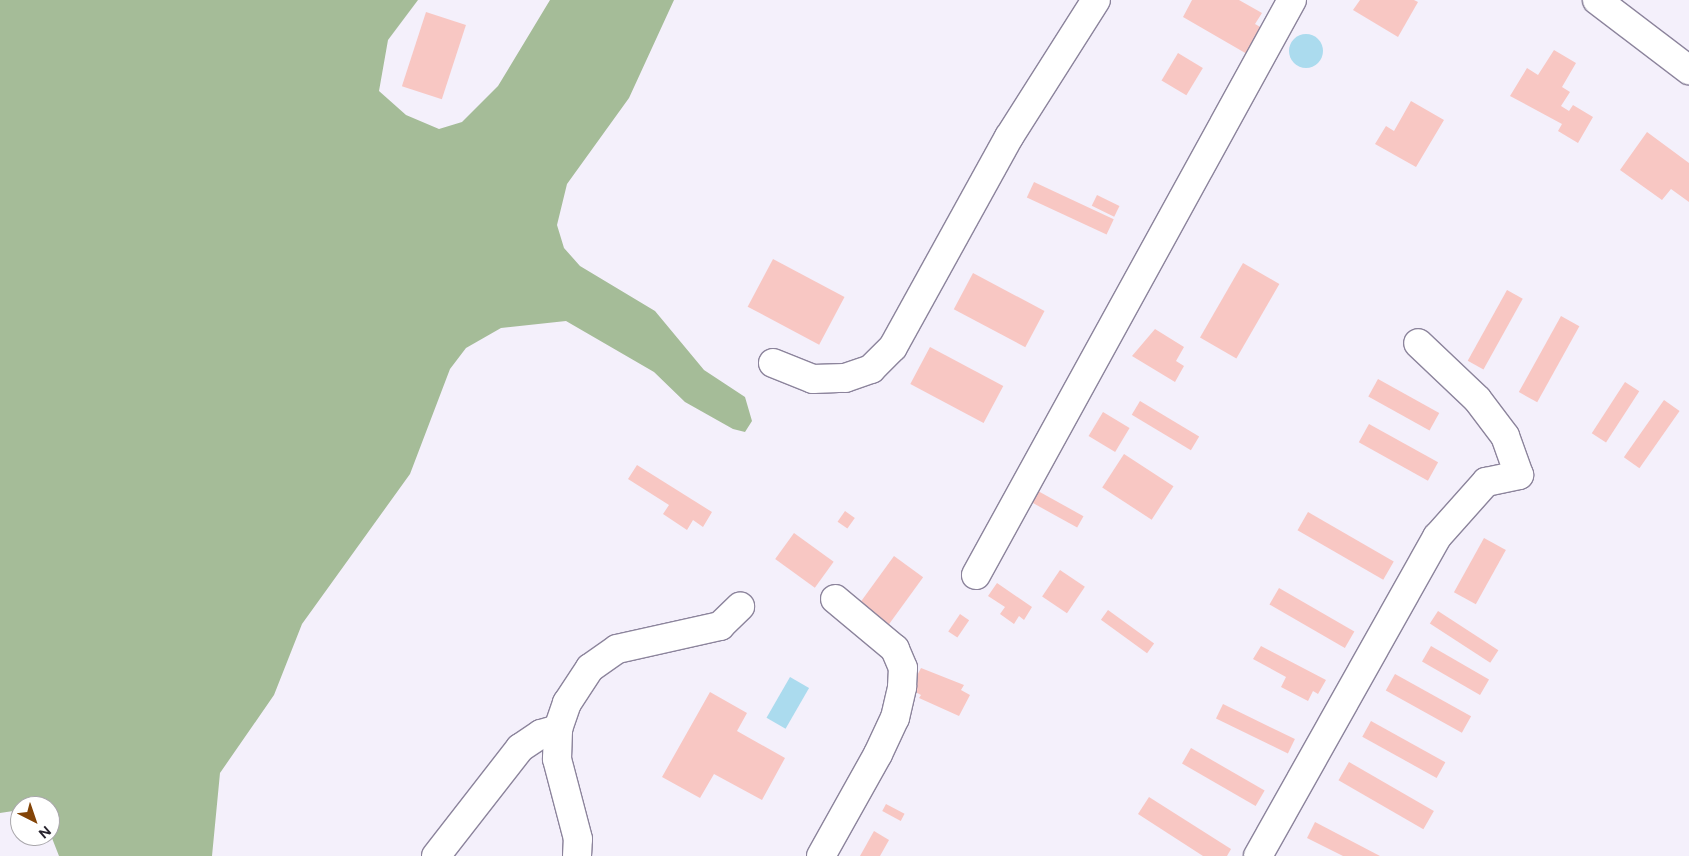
<!DOCTYPE html>
<style>
body{margin:0}
#map{position:relative;width:1689px;height:856px;overflow:hidden;background:#f4f0fb;font-family:Figtree,sans-serif}
div>[style]{position:absolute}
[style*='--x']{left:calc(var(--x)*1px);top:calc(var(--y)*1px);width:calc(var(--w)*1px);rotate:calc(var(--a)*1deg)}
.forest>*{inset:0;background:#a5bc98}
.water>*{inset:0;background:#abdbee;transform-origin:0 0}
.round{border-radius:50%}
.building>*{inset:0;background:#f8c7c3;transform-origin:0 0}
.roads{filter:drop-shadow(1px 0 #8c849c) drop-shadow(-1px 0 #8c849c) drop-shadow(0 1px #8c849c) drop-shadow(0 -1px #8c849c)}
.minor>*{height:28px;margin:-14px;padding:0 14px;transform-origin:14px;border-radius:14px;background:#fff}
span{translate:-50% -50%;white-space:nowrap;text-align:center;line-height:1.15;-webkit-text-stroke:4px #fff;paint-order:stroke}
.north{position:absolute;left:10px;top:796px;width:50px;height:50px;box-sizing:border-box;background:#fff;border:1px solid #a9a7ab;border-radius:50%;rotate:139deg;font-size:14px;font-weight:700;line-height:20px;text-align:center;color:#28242e}
.north::after{content:'';display:block;margin:auto;width:18px;height:22px;background:#834407;clip-path:polygon(50% 0,100% 100%,50% 72%,0 100%)}
</style>
<div id="map">
<div class="forest">
<div style="clip-path:polygon(0 0,418px 0,388px 40px,379px 91px,406px 115px,439px 129px,462px 122px,498px 86px,550px 0,674px 0,629px 98px,567px 184px,557px 225px,564px 248px,580px 266px,655px 311px,704px 370px,745px 397px,752px 421px,745px 432px,733px 429px,685px 402px,654px 372px,566px 321px,501px 328px,466px 348px,450px 369px,410px 474px,302px 624px,274px 695px,220px 773px,212px 856px,59px 856px,50px 833px,50px 806px,20px 806px,20px 810px,0 813px)"></div>
</div>
<div class="water">
<div class="round" style="left:1289px;top:34px;width:34px;height:34px"></div>
<div style="left:790px;top:677px;width:22px;height:47px;rotate:30deg"></div>
</div>
<div class="building">
<div style="clip-path:polygon(1192px 0,1239px 0,1262px 13px,1255px 24px,1262px 28px,1247px 54px,1183px 17px)"></div>
<div style="clip-path:polygon(1360px 0,1414px 0,1418px 2px,1398px 37px,1353px 10px)"></div>
<div style="left:426px;top:12px;width:42px;height:78px;rotate:18deg"></div>
<div style="clip-path:polygon(1554px 50px,1576px 63px,1562px 87px,1570px 92px,1561px 106px,1569px 111px,1573px 105px,1593px 117px,1578px 143px,1558px 131px,1562px 124px,1510px 96px,1527px 68px,1538px 75px)"></div>
<div style="left:1178px;top:53px;width:29px;height:32px;rotate:31deg"></div>
<div style="clip-path:polygon(1411px 101px,1444px 120px,1416px 167px,1375px 144px,1386px 126px,1394px 131px)"></div>
<div style="clip-path:polygon(1647px 132px,1689px 163px,1689px 202px,1671px 189px,1662px 200px,1620px 170px)"></div>
<div style="left:1034px;top:182px;width:88px;height:17px;rotate:25deg"></div>
<div style="left:1097px;top:195px;width:25px;height:12px;rotate:26deg"></div>
<div style="left:773px;top:259px;width:81px;height:54px;rotate:28deg"></div>
<div style="left:1243px;top:263px;width:42px;height:86px;rotate:30deg"></div>
<div style="left:973px;top:273px;width:81px;height:41px;rotate:28deg"></div>
<div style="left:1507px;top:290px;width:18px;height:81px;rotate:29deg"></div>
<div style="left:1561px;top:316px;width:21px;height:87px;rotate:29deg"></div>
<div style="clip-path:polygon(1155px 329px,1184px 347px,1176px 361px,1184px 366px,1175px 382px,1132px 356px)"></div>
<div style="left:930px;top:347px;width:83px;height:42px;rotate:28deg"></div>
<div style="left:1378px;top:379px;width:70px;height:20px;rotate:29deg"></div>
<div style="left:1625px;top:382px;width:17px;height:61px;rotate:33deg"></div>
<div style="left:1664px;top:400px;width:19px;height:70px;rotate:35deg"></div>
<div style="left:1140px;top:401px;width:69px;height:16px;rotate:31deg"></div>
<div style="left:1103px;top:412px;width:31px;height:28px;rotate:31deg"></div>
<div style="left:1369px;top:424px;width:79px;height:21px;rotate:29deg"></div>
<div style="left:1124px;top:454px;width:59px;height:40px;rotate:33deg"></div>
<div style="clip-path:polygon(637px 465px,712px 512px,703px 527px,693px 520px,687px 530px,663px 514px,669px 505px,628px 479px)"></div>
<div style="left:1038px;top:491px;width:52px;height:13px;rotate:29deg"></div>
<div style="left:845px;top:511px;width:12px;height:13px;rotate:35deg"></div>
<div style="left:1308px;top:512px;width:99px;height:21px;rotate:30deg"></div>
<div style="left:794px;top:533px;width:49px;height:32px;rotate:36deg"></div>
<div style="left:1484px;top:538px;width:25px;height:62px;rotate:29deg"></div>
<div style="left:894px;top:556px;width:36px;height:59px;rotate:36deg"></div>
<div style="left:1060px;top:570px;width:30px;height:32px;rotate:34deg"></div>
<div style="clip-path:polygon(997px 583px,1032px 607px,1024px 620px,1019px 616px,1014px 624px,1000px 614px,1005px 607px,988px 596px)"></div>
<div style="left:1279px;top:588px;width:87px;height:19px;rotate:30deg"></div>
<div style="left:1108px;top:610px;width:57px;height:12px;rotate:36deg"></div>
<div style="left:1438px;top:611px;width:72px;height:15px;rotate:33deg"></div>
<div style="left:960px;top:614px;width:11px;height:21px;rotate:34deg"></div>
<div style="clip-path:polygon(1261px 646px,1326px 680px,1318px 694px,1313px 691px,1308px 701px,1281px 687px,1286px 677px,1253px 659px)"></div>
<div style="left:1431px;top:646px;width:67px;height:18px;rotate:30deg"></div>
<div style="clip-path:polygon(921px 668px,964px 685px,961px 690px,970px 695px,959px 716px,919px 698px,921px 695px,910px 689px)"></div>
<div style="left:1395px;top:674px;width:87px;height:19px;rotate:29deg"></div>
<div style="clip-path:polygon(710px 692px,747px 713px,737px 731px,785px 758px,762px 800px,714px 774px,700px 798px,662px 777px)"></div>
<div style="left:1223px;top:704px;width:80px;height:16px;rotate:26deg"></div>
<div style="left:1371px;top:721px;width:85px;height:18px;rotate:29deg"></div>
<div style="left:1191px;top:748px;width:85px;height:18px;rotate:30deg"></div>
<div style="left:1349px;top:762px;width:98px;height:21px;rotate:30deg"></div>
<div style="clip-path:polygon(1149px 797px,1231px 849px,1227px 856px,1203px 856px,1138px 814px)"></div>
<div style="left:886px;top:804px;width:21px;height:8px;rotate:28deg"></div>
<div style="clip-path:polygon(1315px 822px,1380px 856px,1343px 856px,1307px 838px)"></div>
<div style="clip-path:polygon(874px 831px,889px 840px,880px 856px,860px 856px)"></div>
</div>
<div class="roads">
<div class="minor">
<div style="--x:1597;--y:0;--w:116;--a:37.3"></div>
<div style="--x:773;--y:363;--w:43;--a:21.8"></div>
<div style="--x:813;--y:379;--w:32;--a:-2"></div>
<div style="--x:845;--y:378;--w:28;--a:-19"></div>
<div style="--x:871;--y:369;--w:31;--a:-45"></div>
<div style="--x:893;--y:347;--w:240;--a:-61.1"></div>
<div style="--x:1009;--y:137;--w:162;--a:-57.6"></div>
<div style="--x:976;--y:575;--w:656;--a:-61.21"></div>
<div style="--x:436;--y:856;--w:137;--a:-52.1"></div>
<div style="--x:520;--y:748;--w:25;--a:-34"></div>
<div style="--x:541;--y:734;--w:18;--a:-16"></div>
<div style="--x:577;--y:856;--w:17;--a:-87"></div>
<div style="--x:578;--y:839;--w:83;--a:-104.7"></div>
<div style="--x:557;--y:759;--w:30;--a:-88"></div>
<div style="--x:558;--y:729;--w:28;--a:-71"></div>
<div style="--x:567;--y:703;--w:42;--a:-56.7"></div>
<div style="--x:590;--y:668;--w:33;--a:-35"></div>
<div style="--x:617;--y:649;--w:106;--a:-12.6"></div>
<div style="--x:720;--y:626;--w:28;--a:-44"></div>
<div style="--x:821;--y:856;--w:117;--a:-60.8"></div>
<div style="--x:878;--y:754;--w:40;--a:-65"></div>
<div style="--x:895;--y:718;--w:32;--a:-77"></div>
<div style="--x:902;--y:687;--w:19;--a:-87"></div>
<div style="--x:903;--y:668;--w:21;--a:-113"></div>
<div style="--x:895;--y:649;--w:78;--a:-140.2"></div>
<div style="--x:1258;--y:856;--w:366;--a:-60.7"></div>
<div style="--x:1437;--y:537;--w:74;--a:-48.3"></div>
<div style="--x:1486;--y:482;--w:34;--a:-12"></div>
<div style="--x:1519;--y:475;--w:41;--a:-109.7"></div>
<div style="--x:1505;--y:436;--w:46;--a:-127.1"></div>
<div style="--x:1477;--y:399;--w:81;--a:-136.5"></div>
</div>
</div>
<div class="north">N</div>
</div>
